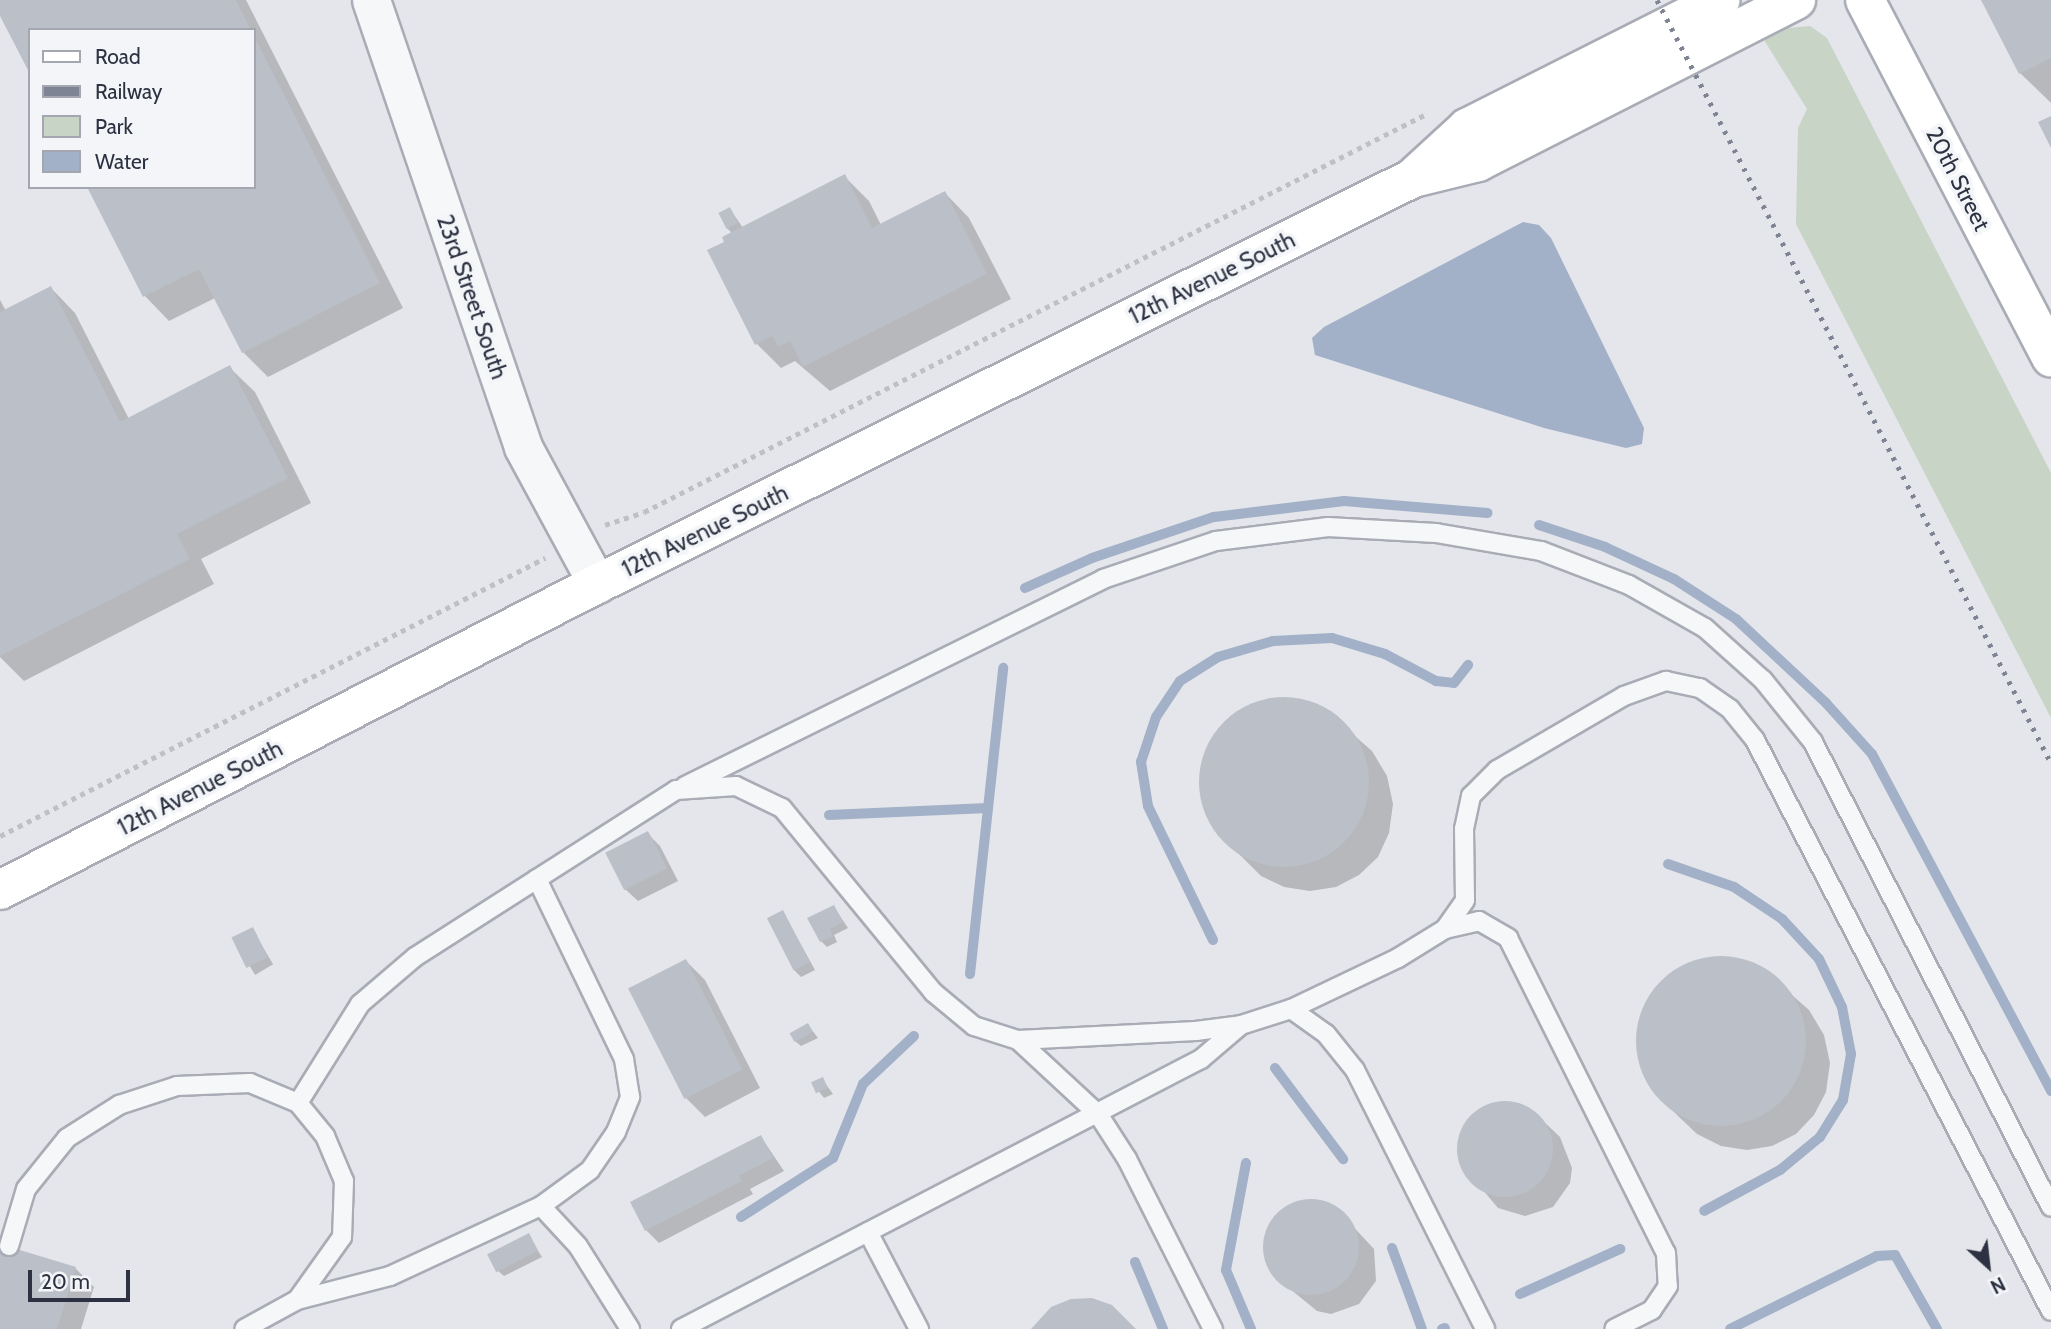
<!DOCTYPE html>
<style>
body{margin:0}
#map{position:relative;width:2051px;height:1329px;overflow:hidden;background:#e4e6eb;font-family:Cabin,sans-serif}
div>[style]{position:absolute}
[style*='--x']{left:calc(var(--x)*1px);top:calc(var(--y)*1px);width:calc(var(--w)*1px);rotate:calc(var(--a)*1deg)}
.green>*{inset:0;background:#c8d4c6}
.water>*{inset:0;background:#a2b1c7}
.shadow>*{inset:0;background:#0003;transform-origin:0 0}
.stream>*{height:10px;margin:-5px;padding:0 5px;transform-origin:5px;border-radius:5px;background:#a2b1c7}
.building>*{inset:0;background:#bbbfc7;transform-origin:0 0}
.round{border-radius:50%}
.path>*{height:4.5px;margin-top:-2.25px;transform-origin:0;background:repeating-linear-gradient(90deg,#bec0c6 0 5px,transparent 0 10px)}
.roads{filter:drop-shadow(2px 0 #a9acb5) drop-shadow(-2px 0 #a9acb5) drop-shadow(0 2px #a9acb5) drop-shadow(0 -2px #a9acb5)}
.lane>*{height:18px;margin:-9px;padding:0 9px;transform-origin:9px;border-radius:9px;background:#f6f7f9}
.street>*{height:37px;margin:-18.5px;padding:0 18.5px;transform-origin:18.5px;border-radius:18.5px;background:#f6f7f9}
.secondary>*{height:38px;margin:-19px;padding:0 19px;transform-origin:19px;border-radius:19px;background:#fff}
.rail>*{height:5px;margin-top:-2.5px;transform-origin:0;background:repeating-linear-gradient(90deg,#7e8493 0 3.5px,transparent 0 10.5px)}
span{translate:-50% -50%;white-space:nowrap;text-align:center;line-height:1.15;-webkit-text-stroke:7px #f3f5f8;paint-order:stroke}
.street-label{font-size:23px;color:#2d3242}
.legend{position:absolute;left:28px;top:28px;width:228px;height:161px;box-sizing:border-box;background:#f3f5f8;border:2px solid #a4a7af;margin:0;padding:9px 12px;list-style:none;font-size:21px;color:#2d3242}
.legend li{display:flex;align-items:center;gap:14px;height:35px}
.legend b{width:35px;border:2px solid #a4a7af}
.north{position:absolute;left:1953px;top:1231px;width:70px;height:70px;-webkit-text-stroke:5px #f3f5f8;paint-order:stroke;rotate:153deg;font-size:19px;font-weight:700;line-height:28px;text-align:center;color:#2d3242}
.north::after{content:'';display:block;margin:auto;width:24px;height:32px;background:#2d3242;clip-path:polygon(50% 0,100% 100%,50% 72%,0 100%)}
.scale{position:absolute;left:28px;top:1270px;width:102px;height:32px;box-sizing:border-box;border:4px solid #2d3242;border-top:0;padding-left:9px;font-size:21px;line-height:24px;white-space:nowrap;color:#2d3242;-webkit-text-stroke:5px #f3f5f8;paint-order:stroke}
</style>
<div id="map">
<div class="green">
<div style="clip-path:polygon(1810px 26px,1827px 38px,2051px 473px,2051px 718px,1796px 224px,1798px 128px,1807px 109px,1764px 40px,1788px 28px)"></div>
</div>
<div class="water">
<div style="clip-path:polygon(1523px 222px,1539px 225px,1551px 238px,1644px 428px,1642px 444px,1626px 448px,1544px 428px,1315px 355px,1312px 338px,1324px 327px)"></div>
</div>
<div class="shadow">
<div style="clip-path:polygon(0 0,246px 0,403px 308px,268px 377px,243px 352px,215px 298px,169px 321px,145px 296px,89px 187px,254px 187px,254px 30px,30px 30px,0 12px)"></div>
<div style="clip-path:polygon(1983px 0,2051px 0,2051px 103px,2020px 73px)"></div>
<div style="clip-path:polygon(844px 176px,869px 201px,881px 225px,945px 193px,969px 218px,1011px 299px,830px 391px,795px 361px,781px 368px,757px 344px,727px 242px,732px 233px,727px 228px,730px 209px,743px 228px)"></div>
<div style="clip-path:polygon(51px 288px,75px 313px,129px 419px,230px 368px,255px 392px,311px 503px,201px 559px,214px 584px,24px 681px,0 657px,0 300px,6px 311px)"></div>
<div style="clip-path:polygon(1296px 699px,1323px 708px,1372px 751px,1387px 776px,1393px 804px,1389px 833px,1378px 857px,1359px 875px,1336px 887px,1310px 891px,1284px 887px,1261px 876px,1216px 831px,1205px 808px,1200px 782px,1204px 757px,1218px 730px,1239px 711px,1266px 700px)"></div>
<div style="clip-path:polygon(647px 833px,660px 846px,678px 881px,638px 901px,625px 889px)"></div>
<div style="clip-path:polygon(834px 907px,848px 928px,834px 935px,837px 942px,827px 947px,821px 941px)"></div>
<div style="clip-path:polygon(783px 912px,815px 970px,801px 977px,795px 971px)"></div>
<div style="left:252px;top:929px;width:41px;height:21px;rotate:59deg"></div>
<div style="clip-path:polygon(1732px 958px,1760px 967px,1809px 1010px,1824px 1035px,1830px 1063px,1826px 1092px,1814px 1115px,1796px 1134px,1772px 1146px,1747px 1150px,1721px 1146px,1697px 1134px,1678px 1116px,1653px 1090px,1641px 1067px,1637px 1041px,1641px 1015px,1654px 989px,1676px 970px,1703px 959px)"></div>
<div style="clip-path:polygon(686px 961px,705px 980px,760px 1088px,705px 1117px,686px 1098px)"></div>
<div style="clip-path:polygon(808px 1025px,818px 1038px,801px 1046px,795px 1041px)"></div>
<div style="clip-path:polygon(822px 1079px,833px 1094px,824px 1098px,813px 1084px)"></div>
<div style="clip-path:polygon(1512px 1103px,1540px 1118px,1560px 1137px,1572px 1168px,1570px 1183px,1553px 1207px,1525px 1216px,1498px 1208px,1461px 1164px,1461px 1135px,1480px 1110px)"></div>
<div style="clip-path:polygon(761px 1137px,784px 1171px,750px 1189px,753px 1194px,659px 1243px,646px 1230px)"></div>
<div style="clip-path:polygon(1301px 1201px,1333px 1205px,1374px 1249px,1376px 1281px,1359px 1304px,1331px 1314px,1317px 1311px,1273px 1275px,1264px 1247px,1266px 1233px,1286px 1207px)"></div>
<div style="clip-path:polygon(528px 1235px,542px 1257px,504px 1276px,498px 1271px)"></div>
<div style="clip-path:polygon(0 1246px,75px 1268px,94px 1287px,81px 1329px,0 1329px)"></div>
</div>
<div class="stream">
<div style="--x:1539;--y:525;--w:70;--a:18.4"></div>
<div style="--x:1605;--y:547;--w:76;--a:24.9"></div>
<div style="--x:1674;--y:579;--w:74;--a:32.8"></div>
<div style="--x:1736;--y:619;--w:123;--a:43"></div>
<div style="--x:1826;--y:703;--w:69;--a:48"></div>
<div style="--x:1872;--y:754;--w:382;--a:62"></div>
<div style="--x:1025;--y:588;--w:73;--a:-24.1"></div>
<div style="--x:1092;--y:558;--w:129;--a:-18.6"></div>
<div style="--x:1214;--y:517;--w:131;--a:-7"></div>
<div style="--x:1344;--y:501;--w:144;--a:4.8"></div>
<div style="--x:829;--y:815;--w:159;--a:-2.5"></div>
<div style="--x:1668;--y:864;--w:70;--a:19.2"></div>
<div style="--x:1734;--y:887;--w:58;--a:33.7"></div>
<div style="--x:1782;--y:919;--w:54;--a:47.2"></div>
<div style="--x:1819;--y:959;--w:53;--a:64.4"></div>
<div style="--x:1842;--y:1007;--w:48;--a:79.2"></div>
<div style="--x:1851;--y:1054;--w:47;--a:99.9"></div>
<div style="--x:1843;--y:1100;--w:44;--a:121.9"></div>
<div style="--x:1820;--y:1137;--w:52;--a:140.5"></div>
<div style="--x:1780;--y:1170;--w:86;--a:151.7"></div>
<div style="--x:1213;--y:940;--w:149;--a:-115.9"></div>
<div style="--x:1148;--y:806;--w:45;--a:-99"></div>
<div style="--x:1141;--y:762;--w:47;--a:-71.6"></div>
<div style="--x:1156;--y:717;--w:43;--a:-56.3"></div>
<div style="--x:1180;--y:681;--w:45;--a:-32.3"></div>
<div style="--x:1218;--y:657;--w:57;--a:-16.2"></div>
<div style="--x:1273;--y:641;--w:59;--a:-2.9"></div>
<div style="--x:1332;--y:638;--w:55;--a:16.8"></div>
<div style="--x:1385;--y:654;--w:58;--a:27.9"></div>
<div style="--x:1436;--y:681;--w:18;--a:6"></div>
<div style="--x:1454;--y:683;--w:23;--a:-52"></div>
<div style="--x:970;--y:974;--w:308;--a:-83.8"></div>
<div style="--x:1275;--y:1068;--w:114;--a:53.2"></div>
<div style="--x:1246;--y:1163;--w:109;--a:100.6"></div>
<div style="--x:1226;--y:1270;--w:64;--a:67"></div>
<div style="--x:741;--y:1217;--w:109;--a:-32.7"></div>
<div style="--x:833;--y:1158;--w:80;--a:-67.9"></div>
<div style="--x:863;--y:1084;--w:70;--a:-43.3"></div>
<div style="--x:1392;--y:1248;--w:86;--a:69.7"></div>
<div style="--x:1135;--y:1262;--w:73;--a:67.3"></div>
<div style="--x:1520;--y:1294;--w:110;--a:-24.2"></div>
<div style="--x:1442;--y:1329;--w:3;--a:-18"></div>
<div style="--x:1730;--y:1329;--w:164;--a:-26.4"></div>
<div style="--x:1877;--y:1256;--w:18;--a:-3"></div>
<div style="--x:1895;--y:1255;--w:85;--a:60.4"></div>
</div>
<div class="building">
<div style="clip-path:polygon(0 0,236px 0,251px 30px,30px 30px,30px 74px,0 16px)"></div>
<div style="clip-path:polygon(1981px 0,2051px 0,2051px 58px,2019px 74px)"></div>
<div style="clip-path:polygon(254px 36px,380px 283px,242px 353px,199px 269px,143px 297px,87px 187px,254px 187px)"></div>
<div style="clip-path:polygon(2051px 116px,2051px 148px,2038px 122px)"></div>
<div style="clip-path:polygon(845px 174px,872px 228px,945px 191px,987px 274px,803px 367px,790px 341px,778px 347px,772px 336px,755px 345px,707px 250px,724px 242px,722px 237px)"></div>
<div style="left:730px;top:207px;width:18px;height:13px;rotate:63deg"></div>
<div style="clip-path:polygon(51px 286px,120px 422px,230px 365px,288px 478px,177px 534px,190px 559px,0 656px,0 312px)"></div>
<div class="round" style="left:1199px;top:697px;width:170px;height:170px"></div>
<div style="left:648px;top:831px;width:42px;height:48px;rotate:63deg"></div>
<div style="clip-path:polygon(834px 905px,843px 922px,830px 929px,833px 936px,820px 942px,807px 918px)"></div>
<div style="left:783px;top:910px;width:59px;height:18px;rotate:63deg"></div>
<div style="left:253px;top:927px;width:34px;height:24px;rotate:64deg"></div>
<div class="round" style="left:1636px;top:956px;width:170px;height:170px"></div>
<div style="left:686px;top:959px;width:124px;height:65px;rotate:63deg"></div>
<div style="left:808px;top:1023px;width:10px;height:21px;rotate:61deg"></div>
<div style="left:823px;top:1077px;width:12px;height:13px;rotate:66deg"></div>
<div class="round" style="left:1457px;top:1101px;width:96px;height:96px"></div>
<div style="clip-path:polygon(761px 1135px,773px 1158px,739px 1176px,742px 1181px,645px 1231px,630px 1202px)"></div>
<div class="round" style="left:1263px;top:1199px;width:96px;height:96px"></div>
<div style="left:529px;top:1233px;width:20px;height:47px;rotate:63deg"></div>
<div style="clip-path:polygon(0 1244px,76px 1267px,57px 1329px,0 1329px)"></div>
<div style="clip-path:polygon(1092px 1298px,1112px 1305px,1136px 1329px,1031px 1329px,1051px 1307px,1071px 1299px)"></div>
</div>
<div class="path">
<div style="--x:605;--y:525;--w:41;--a:-18.4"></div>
<div style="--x:644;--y:512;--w:877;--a:-26.97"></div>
<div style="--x:0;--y:836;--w:612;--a:-27.03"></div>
</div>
<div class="roads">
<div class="lane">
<div style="--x:685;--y:786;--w:466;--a:-26.3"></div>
<div style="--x:1103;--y:579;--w:119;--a:-18.6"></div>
<div style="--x:1216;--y:541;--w:113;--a:-7.1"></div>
<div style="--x:1328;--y:527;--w:108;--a:3.2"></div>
<div style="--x:1436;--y:533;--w:107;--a:9.7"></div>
<div style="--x:1541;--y:551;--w:94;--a:21.1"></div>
<div style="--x:1629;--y:585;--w:87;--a:29.5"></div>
<div style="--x:1705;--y:628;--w:78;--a:41.9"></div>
<div style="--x:1763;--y:680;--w:80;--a:51.1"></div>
<div style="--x:1813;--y:742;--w:522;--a:62.9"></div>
<div style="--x:1445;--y:929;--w:35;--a:-13"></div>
<div style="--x:1479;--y:921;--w:34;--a:30"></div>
<div style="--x:1508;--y:938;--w:352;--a:63.4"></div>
<div style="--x:1666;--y:1253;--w:33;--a:87"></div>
<div style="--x:1668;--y:1286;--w:29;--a:124"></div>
<div style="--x:1652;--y:1310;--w:42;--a:153.4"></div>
<div style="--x:1291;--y:1009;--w:43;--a:35.5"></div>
<div style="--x:1326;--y:1034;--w:46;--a:51.1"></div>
<div style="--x:1355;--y:1070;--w:290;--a:63.3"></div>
<div style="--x:1018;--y:1040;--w:109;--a:42.8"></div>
<div style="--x:1098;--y:1114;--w:54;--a:57.2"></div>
<div style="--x:1127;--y:1159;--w:191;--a:63.2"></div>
<div style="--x:298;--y:1103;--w:117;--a:-57.9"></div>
<div style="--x:360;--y:1004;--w:72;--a:-40.5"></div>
<div style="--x:415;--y:957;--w:310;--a:-32.6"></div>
<div style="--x:676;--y:790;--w:60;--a:-3.8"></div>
<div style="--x:736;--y:786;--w:51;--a:25.6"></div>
<div style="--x:782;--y:808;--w:238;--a:50.6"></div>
<div style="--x:933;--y:992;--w:53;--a:39.7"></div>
<div style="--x:974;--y:1026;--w:46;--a:17.7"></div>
<div style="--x:1018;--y:1040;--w:178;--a:-2.9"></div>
<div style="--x:1196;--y:1031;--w:45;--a:-7.6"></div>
<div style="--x:1241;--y:1025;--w:52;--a:-17.7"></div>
<div style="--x:1291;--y:1009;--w:119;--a:-25.5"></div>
<div style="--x:1398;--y:958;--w:55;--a:-31.7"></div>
<div style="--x:1445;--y:929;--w:35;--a:-55"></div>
<div style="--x:1465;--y:900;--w:71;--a:-90.8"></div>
<div style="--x:1464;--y:829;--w:34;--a:-78"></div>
<div style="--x:1471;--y:796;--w:37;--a:-45"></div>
<div style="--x:1497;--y:770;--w:147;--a:-30.2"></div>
<div style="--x:1624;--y:696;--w:45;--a:-19.7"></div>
<div style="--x:1666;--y:681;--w:35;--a:12"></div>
<div style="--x:1700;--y:688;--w:37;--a:35"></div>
<div style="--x:1730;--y:709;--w:40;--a:51"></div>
<div style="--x:1755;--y:740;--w:643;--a:62.6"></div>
<div style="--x:541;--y:1206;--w:54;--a:47.2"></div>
<div style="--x:578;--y:1246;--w:98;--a:57.9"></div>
<div style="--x:868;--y:1232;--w:110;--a:62.3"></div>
<div style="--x:9;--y:1246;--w:59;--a:-73.4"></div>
<div style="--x:26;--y:1189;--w:65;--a:-51.2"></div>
<div style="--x:67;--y:1138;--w:62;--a:-32.4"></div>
<div style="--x:119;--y:1105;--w:61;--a:-18.1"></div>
<div style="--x:177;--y:1086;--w:73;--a:-2.4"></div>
<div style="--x:250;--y:1083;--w:52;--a:22.6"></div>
<div style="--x:298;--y:1103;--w:43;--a:50.7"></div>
<div style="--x:325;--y:1136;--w:49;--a:67.1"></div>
<div style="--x:344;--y:1181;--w:56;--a:92"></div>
<div style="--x:342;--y:1237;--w:77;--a:125.5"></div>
<div style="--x:297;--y:1300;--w:60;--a:151.3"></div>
<div style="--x:297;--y:1300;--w:96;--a:-14.5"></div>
<div style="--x:390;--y:1276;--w:166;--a:-24.9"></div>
<div style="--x:541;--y:1206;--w:61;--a:-36.3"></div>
<div style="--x:590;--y:1170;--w:46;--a:-55.6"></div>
<div style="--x:616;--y:1132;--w:38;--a:-68"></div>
<div style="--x:630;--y:1097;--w:38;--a:-99"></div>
<div style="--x:624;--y:1059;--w:200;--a:-115.8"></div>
<div style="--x:681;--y:1329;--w:586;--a:-27.44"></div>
<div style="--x:1201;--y:1059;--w:52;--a:-40.4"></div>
</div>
<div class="street">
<div style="--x:371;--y:0;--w:472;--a:71.2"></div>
<div style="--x:523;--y:447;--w:156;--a:61.6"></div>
</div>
<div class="secondary">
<div style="--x:1865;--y:0;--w:403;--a:62.5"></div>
<div style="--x:1417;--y:174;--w:68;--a:-42.6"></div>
<div style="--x:1467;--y:128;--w:284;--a:-26.8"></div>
<div style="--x:0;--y:890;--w:671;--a:-27.14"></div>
<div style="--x:597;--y:584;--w:911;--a:-26.45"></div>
<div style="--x:1413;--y:178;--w:67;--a:-13.8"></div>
<div style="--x:1478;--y:162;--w:357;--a:-27"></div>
</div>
</div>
<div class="rail">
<div style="--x:1657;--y:0;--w:859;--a:62.69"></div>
</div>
<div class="street-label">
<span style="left:1958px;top:179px;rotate:63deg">20th Street</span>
<span style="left:1212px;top:278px;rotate:-26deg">12th Avenue South</span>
<span style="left:472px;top:297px;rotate:71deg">23rd Street South</span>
<span style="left:705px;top:531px;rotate:-26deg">12th Avenue South</span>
<span style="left:200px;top:788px;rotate:-27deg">12th Avenue South</span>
</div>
<ul class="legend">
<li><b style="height:9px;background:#fff"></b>Road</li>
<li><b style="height:9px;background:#7e8493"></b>Railway</li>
<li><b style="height:19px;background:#c8d4c6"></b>Park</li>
<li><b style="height:19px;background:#a2b1c7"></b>Water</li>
</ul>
<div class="north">N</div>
<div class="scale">20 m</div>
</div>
